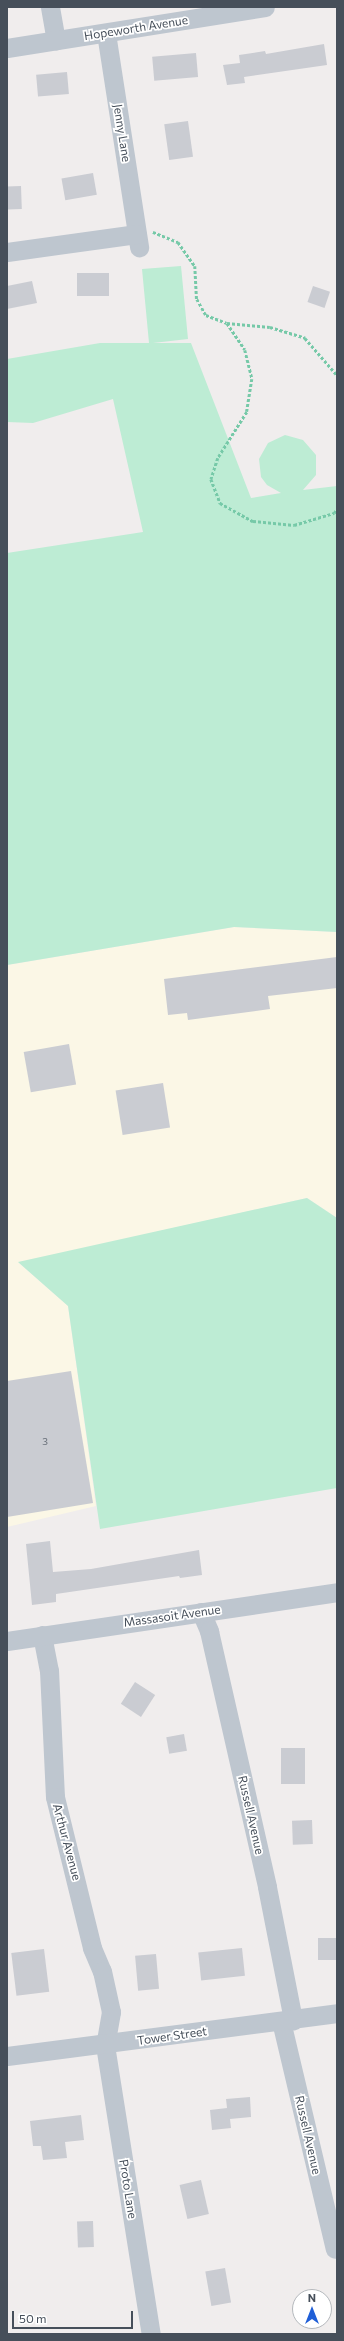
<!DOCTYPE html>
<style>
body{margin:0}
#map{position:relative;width:344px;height:2341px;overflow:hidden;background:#f0eded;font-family:Commissioner,sans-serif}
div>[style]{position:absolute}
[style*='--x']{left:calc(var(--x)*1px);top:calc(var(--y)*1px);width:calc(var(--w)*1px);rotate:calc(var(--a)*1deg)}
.commercial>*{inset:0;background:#fbf7e6}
.green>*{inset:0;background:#bdecd4}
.building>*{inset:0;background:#caccd2;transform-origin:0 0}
.path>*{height:2.5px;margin-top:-1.25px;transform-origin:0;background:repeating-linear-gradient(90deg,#76c9a8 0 3px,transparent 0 5px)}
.minor>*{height:19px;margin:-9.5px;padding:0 9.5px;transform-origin:9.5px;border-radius:9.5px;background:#bec6cf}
span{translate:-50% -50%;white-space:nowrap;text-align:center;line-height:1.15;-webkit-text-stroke:3.5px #fff;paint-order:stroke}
.number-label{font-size:10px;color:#676e78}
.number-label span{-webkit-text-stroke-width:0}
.street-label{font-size:12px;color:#464f5a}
.frame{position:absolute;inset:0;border:8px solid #464f5a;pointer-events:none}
.north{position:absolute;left:292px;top:2289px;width:40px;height:40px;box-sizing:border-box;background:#fff;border:1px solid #b5b9bd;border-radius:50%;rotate:0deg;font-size:11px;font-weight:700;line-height:16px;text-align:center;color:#464f5a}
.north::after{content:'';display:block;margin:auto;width:14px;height:18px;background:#205fd7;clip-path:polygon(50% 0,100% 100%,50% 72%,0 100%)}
.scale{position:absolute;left:12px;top:2311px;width:121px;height:18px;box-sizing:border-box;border:2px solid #464f5a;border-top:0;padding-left:5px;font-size:12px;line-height:14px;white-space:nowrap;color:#464f5a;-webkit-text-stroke:3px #fff;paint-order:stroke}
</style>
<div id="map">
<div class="commercial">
<div style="clip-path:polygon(234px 927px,337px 932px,337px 1218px,307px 1198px,19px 1263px,68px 1306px,96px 1506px,7px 1527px,7px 965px)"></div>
</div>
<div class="green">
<div style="clip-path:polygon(181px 266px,188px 339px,153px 343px,191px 343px,251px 498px,281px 493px,267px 485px,261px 477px,259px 459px,268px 443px,285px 435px,303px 440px,316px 455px,316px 475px,303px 490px,337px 486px,337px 932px,234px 927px,7px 965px,7px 553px,143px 532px,113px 399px,33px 423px,7px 422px,7px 359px,100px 343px,149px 343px,142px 269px)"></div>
<div style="clip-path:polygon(307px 1198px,337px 1218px,337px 1488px,100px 1529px,68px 1306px,18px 1262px)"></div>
</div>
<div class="building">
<div style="clip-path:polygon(324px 44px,327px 65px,244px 77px,245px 83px,227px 85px,223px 65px,240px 63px,239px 55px,265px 51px,266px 54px)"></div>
<div style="left:196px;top:53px;width:24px;height:44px;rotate:85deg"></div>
<div style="left:67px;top:72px;width:22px;height:31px;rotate:85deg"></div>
<div style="left:188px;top:121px;width:36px;height:24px;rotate:82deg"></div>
<div style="left:93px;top:173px;width:22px;height:32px;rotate:80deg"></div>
<div style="left:21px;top:186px;width:23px;height:14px;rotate:88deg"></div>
<div style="left:109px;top:273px;width:23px;height:32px;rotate:90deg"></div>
<div style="clip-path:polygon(32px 281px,37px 303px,7px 309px,7px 286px)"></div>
<div style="left:313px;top:286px;width:18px;height:17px;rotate:19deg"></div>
<div style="clip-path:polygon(337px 957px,337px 988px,268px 996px,270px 1009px,188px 1020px,187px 1013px,168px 1015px,164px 979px)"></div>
<div style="left:69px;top:1044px;width:41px;height:46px;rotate:80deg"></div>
<div style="left:163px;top:1083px;width:45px;height:48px;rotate:81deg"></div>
<div style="clip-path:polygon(71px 1371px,93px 1503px,7px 1517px,7px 1381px)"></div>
<div style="clip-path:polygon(50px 1541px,53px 1572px,91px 1569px,199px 1550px,202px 1575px,180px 1578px,179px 1576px,56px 1594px,56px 1602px,32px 1605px,26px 1544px)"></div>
<div style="left:135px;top:1682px;width:24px;height:26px;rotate:33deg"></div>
<div style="left:184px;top:1734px;width:17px;height:18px;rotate:80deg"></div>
<div style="left:281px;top:1748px;width:24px;height:36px"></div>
<div style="left:312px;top:1820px;width:24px;height:20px;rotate:88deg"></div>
<div style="left:337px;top:1938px;width:22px;height:19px;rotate:90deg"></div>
<div style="left:242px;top:1948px;width:28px;height:44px;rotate:84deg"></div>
<div style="left:44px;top:1949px;width:43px;height:33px;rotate:83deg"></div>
<div style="left:156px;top:1954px;width:35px;height:21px;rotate:85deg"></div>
<div style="clip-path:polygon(250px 2097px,251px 2117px,230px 2119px,231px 2128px,212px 2130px,210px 2110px,227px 2108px,226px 2099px)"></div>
<div style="clip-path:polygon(81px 2115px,84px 2140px,65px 2142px,67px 2158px,43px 2160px,41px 2146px,33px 2146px,30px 2121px)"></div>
<div style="left:201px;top:2180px;width:35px;height:22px;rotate:77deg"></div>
<div style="left:93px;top:2221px;width:26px;height:16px;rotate:88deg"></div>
<div style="left:225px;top:2268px;width:35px;height:20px;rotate:80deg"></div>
</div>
<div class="path">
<div style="--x:153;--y:232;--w:27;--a:22"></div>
<div style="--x:178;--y:242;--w:29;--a:55"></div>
<div style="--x:195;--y:266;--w:33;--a:87"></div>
<div style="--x:197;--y:299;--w:18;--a:61"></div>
<div style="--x:206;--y:315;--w:22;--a:21"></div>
<div style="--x:227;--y:323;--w:43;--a:5.3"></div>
<div style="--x:270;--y:327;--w:37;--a:17"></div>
<div style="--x:305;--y:338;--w:49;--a:49.1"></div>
<div style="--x:227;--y:323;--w:32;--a:56"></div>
<div style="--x:245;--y:350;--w:30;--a:76"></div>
<div style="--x:252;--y:379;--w:33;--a:99"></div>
<div style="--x:247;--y:412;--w:54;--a:122.2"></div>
<div style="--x:218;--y:458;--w:22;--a:108"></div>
<div style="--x:211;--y:479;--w:26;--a:69"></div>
<div style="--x:220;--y:503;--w:38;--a:29"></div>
<div style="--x:253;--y:521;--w:41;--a:5.6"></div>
<div style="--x:294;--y:525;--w:42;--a:-16.7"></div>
<div style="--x:334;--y:513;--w:5;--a:-53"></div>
</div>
<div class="minor">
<div style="--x:50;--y:7;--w:34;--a:80"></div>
<div style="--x:106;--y:33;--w:217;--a:81.2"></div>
<div style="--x:7;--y:48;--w:261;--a:-9"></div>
<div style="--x:7;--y:252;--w:131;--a:-7.9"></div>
<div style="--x:201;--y:1612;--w:21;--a:67"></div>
<div style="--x:209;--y:1631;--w:262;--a:77.2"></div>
<div style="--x:267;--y:1887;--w:136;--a:78.9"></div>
<div style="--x:42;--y:1635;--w:36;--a:79"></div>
<div style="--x:49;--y:1670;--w:127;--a:87.3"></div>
<div style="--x:55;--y:1797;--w:155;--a:76.2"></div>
<div style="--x:92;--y:1948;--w:25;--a:67"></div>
<div style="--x:102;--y:1971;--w:42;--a:77.6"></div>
<div style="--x:111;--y:2012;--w:34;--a:100"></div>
<div style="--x:105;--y:2045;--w:293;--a:81"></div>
<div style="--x:7;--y:1641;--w:334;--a:-8.4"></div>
<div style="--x:281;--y:2021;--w:234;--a:76.7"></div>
<div style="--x:7;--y:2056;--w:333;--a:-7.4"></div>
</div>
<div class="number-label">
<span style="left:45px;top:1442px">3</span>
</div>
<div class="street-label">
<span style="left:136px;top:28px;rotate:-9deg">Hopeworth Avenue</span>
<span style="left:122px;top:133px;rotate:81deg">Jenny Lane</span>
<span style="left:172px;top:1616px;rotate:-8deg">Massasoit Avenue</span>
<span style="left:251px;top:1815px;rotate:77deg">Russell Avenue</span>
<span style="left:67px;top:1842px;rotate:75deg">Arthur Avenue</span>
<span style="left:172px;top:2036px;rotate:-8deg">Tower Street</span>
<span style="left:308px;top:2135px;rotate:77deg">Russell Avenue</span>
<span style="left:128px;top:2189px;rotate:81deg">Proto Lane</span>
</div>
<div class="frame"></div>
<div class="north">N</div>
<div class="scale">50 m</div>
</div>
